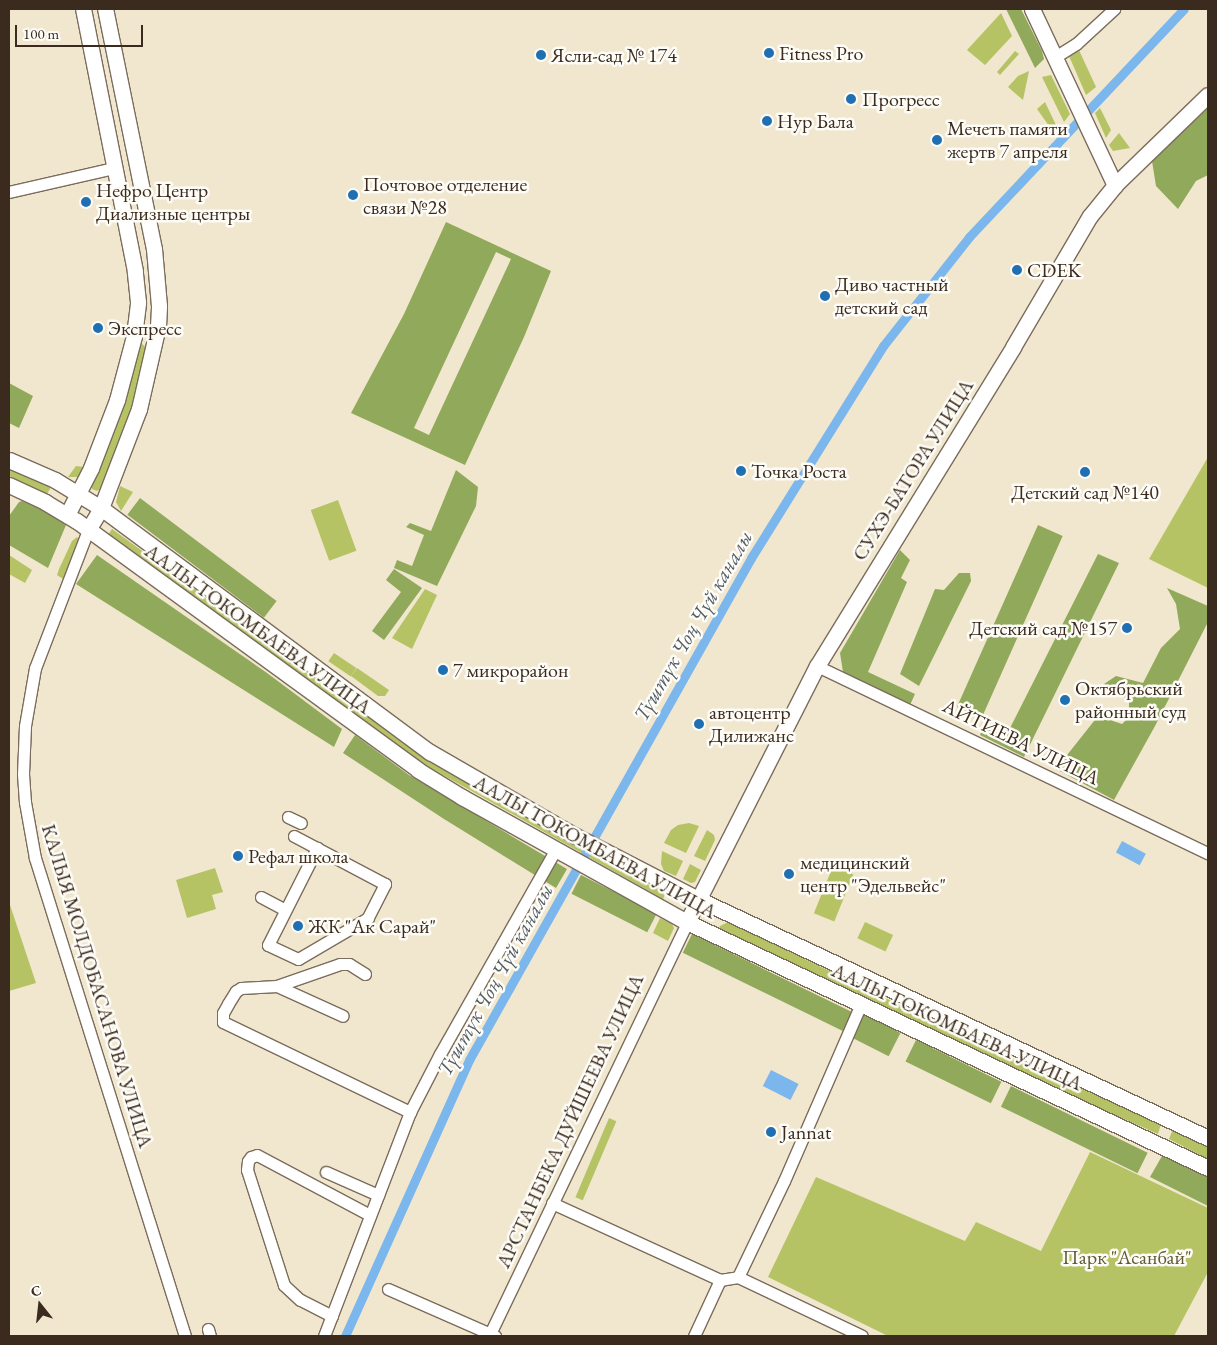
<!DOCTYPE html>
<meta charset="utf-8">
<style>
body{margin:0}
#map{position:relative;width:1217px;height:1345px;overflow:hidden;background:#f1e7ce;font-family:"EB Garamond",serif}
div>[style]{position:absolute}
[style*='--x']{left:calc(var(--x)*1px);top:calc(var(--y)*1px);width:calc(var(--w)*1px);rotate:calc(var(--a)*1deg)}
.green>*{inset:0;background:#b5c365;transform-origin:0 0}
.forest>*{inset:0;background:#90a95a;transform-origin:0 0}
.water>*{inset:0;background:#7bb7ed;transform-origin:0 0}
.canal>*{height:9px;margin:-4.5px;padding:0 4.5px;transform-origin:4.5px;border-radius:4.5px;background:#7bb7ed}
.roads{filter:drop-shadow(1px 0 #7b6c5c) drop-shadow(-1px 0 #7b6c5c) drop-shadow(0 1px #7b6c5c) drop-shadow(0 -1px #7b6c5c)}
.minor>*{height:11px;margin:-5.5px;padding:0 5.5px;transform-origin:5.5px;border-radius:5.5px;background:#fff}
.major>*{height:15px;margin:-7.5px;padding:0 7.5px;transform-origin:7.5px;border-radius:7.5px;background:#fff}
.dots>*{width:14px;height:14px;translate:-50% -50%;box-sizing:border-box;border:2px solid #fdfcf7;border-radius:50%}
span{translate:-50% -50%;white-space:nowrap;text-align:center;line-height:1.15;-webkit-text-stroke:5px #fdfcf7;paint-order:stroke}
.poi-label{font-size:20px;color:#3b2a1e}
.left{translate:0 -50%;text-align:left}
.right{translate:-100% -50%;text-align:right}
.street-label{font-size:20px;color:#3b2a1e}
.park-label{font-size:20px;color:#605833}
.water-label{font-size:21px;color:#515b66;font-style:italic}
.frame{position:absolute;inset:0;border:10px solid #3b2a1e;pointer-events:none}
.north{position:absolute;left:15px;top:1280px;width:50px;height:50px;-webkit-text-stroke:4px #fdfcf7;paint-order:stroke;rotate:344deg;font-size:14px;font-weight:700;line-height:20px;text-align:center;color:#3b2a1e}
.north::after{content:'';display:block;margin:auto;width:18px;height:22px;background:#3b2a1e;clip-path:polygon(50% 0,100% 100%,50% 72%,0 100%)}
.scale{position:absolute;left:15px;top:25px;width:128px;height:22px;box-sizing:border-box;border:2px solid #3b2a1e;border-top:0;padding-left:6px;font-size:15px;line-height:18px;white-space:nowrap;color:#3b2a1e;-webkit-text-stroke:4px #fdfcf7;paint-order:stroke}
</style>
<div id="map">
<div class="green">
<div style="clip-path:polygon(1001px 13px,1012px 36px,985px 65px,967px 50px)"></div>
<div style="clip-path:polygon(1078px 48px,1096px 87px,1086px 95px,1069px 56px)"></div>
<div style="clip-path:polygon(1015px 51px,1019px 54px,1000px 75px,997px 72px)"></div>
<div style="clip-path:polygon(1029px 71px,1023px 100px,1008px 87px,1018px 76px)"></div>
<div style="clip-path:polygon(1051px 75px,1070px 114px,1064px 122px,1042px 77px)"></div>
<div style="clip-path:polygon(1045px 102px,1056px 125px,1049px 126px,1037px 109px)"></div>
<div style="clip-path:polygon(1100px 108px,1111px 130px,1106px 138px,1095px 113px)"></div>
<div style="clip-path:polygon(1119px 133px,1130px 148px,1113px 151px,1109px 145px)"></div>
<div style="clip-path:polygon(142px 344px,147px 348px,130px 412px,101px 489px,97px 491px,92px 489px,92px 484px,121px 409px,139px 346px)"></div>
<div style="clip-path:polygon(1208px 457px,1208px 588px,1149px 559px)"></div>
<div style="clip-path:polygon(76px 466px,84px 467px,79px 477px,68px 477px)"></div>
<div style="clip-path:polygon(9px 468px,51px 487px,47px 494px,9px 476px)"></div>
<div style="clip-path:polygon(120px 486px,133px 492px,121px 511px,116px 502px)"></div>
<div style="left:338px;top:500px;width:54px;height:29px;rotate:70deg"></div>
<div style="clip-path:polygon(112px 529px,427px 757px,666px 893px,663px 899px,420px 762px,108px 535px)"></div>
<div style="clip-path:polygon(77px 537px,80px 541px,67px 579px,63px 579px,57px 575px,59px 569px,72px 541px)"></div>
<div style="clip-path:polygon(9px 555px,32px 570px,25px 583px,9px 574px)"></div>
<div style="clip-path:polygon(425px 589px,437px 595px,412px 649px,392px 638px)"></div>
<div style="left:334px;top:653px;width:27px;height:10px;rotate:34deg"></div>
<div style="clip-path:polygon(357px 668px,389px 690px,385px 696px,378px 696px,351px 676px)"></div>
<div style="clip-path:polygon(689px 823px,699px 826px,686px 853px,664px 843px,671px 830px,678px 825px)"></div>
<div style="clip-path:polygon(707px 830px,714px 835px,715px 840px,705px 861px,694px 856px)"></div>
<div style="clip-path:polygon(662px 851px,683px 861px,676px 876px,664px 871px,661px 864px)"></div>
<div style="clip-path:polygon(690px 864px,701px 870px,695px 882px,691px 883px,683px 879px)"></div>
<div style="left:833px;top:866px;width:22px;height:51px;rotate:22deg"></div>
<div style="clip-path:polygon(215px 868px,223px 892px,212px 895px,216px 909px,187px 918px,176px 880px)"></div>
<div style="clip-path:polygon(9px 902px,36px 983px,9px 991px)"></div>
<div style="clip-path:polygon(660px 918px,672px 924px,674px 928px,668px 941px,653px 933px)"></div>
<div style="clip-path:polygon(728px 922px,991px 1049px,1161px 1124px,1158px 1134px,935px 1035px,719px 929px,720px 926px)"></div>
<div style="left:865px;top:922px;width:31px;height:18px;rotate:25deg"></div>
<div style="left:609px;top:1118px;width:8px;height:86px;rotate:23deg"></div>
<div style="clip-path:polygon(1173px 1129px,1208px 1147px,1208px 1159px,1169px 1139px)"></div>
<div style="clip-path:polygon(1090px 1152px,1208px 1208px,1208px 1272px,1174px 1336px,888px 1336px,768px 1277px,816px 1177px,965px 1241px,976px 1222px,1041px 1251px)"></div>
</div>
<div class="forest">
<div style="clip-path:polygon(1006px 9px,1021px 9px,1042px 51px,1044px 59px,1035px 68px)"></div>
<div style="clip-path:polygon(1208px 108px,1208px 175px,1196px 181px,1178px 209px,1156px 186px,1152px 161px)"></div>
<div style="clip-path:polygon(evenodd,446px 222px,551px 271px,524px 337px,465px 465px,351px 413px,404px 314px,446px 222px,496px 252px,511px 259px,429px 435px,414px 428px,496px 252px)"></div>
<div style="clip-path:polygon(9px 383px,33px 396px,19px 428px,9px 423px)"></div>
<div style="clip-path:polygon(456px 470px,478px 487px,476px 506px,437px 586px,394px 568px,397px 560px,412px 566px,424px 535px,406px 527px,410px 523px,431px 531px)"></div>
<div style="left:140px;top:498px;width:171px;height:21px;rotate:37deg"></div>
<div style="clip-path:polygon(22px 501px,47px 512px,66px 525px,48px 568px,9px 545px,9px 516px,19px 502px)"></div>
<div style="left:1038px;top:525px;width:27px;height:199px;rotate:24deg"></div>
<div style="clip-path:polygon(900px 550px,910px 560px,901px 578px,907px 582px,868px 672px,915px 694px,910px 705px,843px 672px,840px 653px)"></div>
<div style="clip-path:polygon(1098px 554px,1119px 563px,1024px 757px,980px 735px,984px 725px,1006px 736px)"></div>
<div style="clip-path:polygon(97px 555px,267px 673px,342px 729px,334px 747px,76px 584px)"></div>
<div style="clip-path:polygon(394px 569px,422px 588px,384px 640px,372px 631px,401px 592px,386px 580px)"></div>
<div style="clip-path:polygon(959px 573px,970px 573px,971px 581px,919px 686px,900px 674px,935px 589px,944px 590px)"></div>
<div style="clip-path:polygon(1167px 588px,1208px 606px,1208px 622px,1155px 726px,1114px 800px,1056px 769px,1098px 716px,1122px 724px,1129px 717px,1129px 700px,1104px 684px,1116px 676px,1143px 683px,1161px 648px,1180px 629px,1176px 604px)"></div>
<div style="clip-path:polygon(355px 735px,409px 775px,567px 869px,556px 888px,444px 819px,343px 753px)"></div>
<div style="left:581px;top:875px;width:85px;height:21px;rotate:27deg"></div>
<div style="left:692px;top:934px;width:178px;height:21px;rotate:26deg"></div>
<div style="left:863px;top:1014px;width:42px;height:26px;rotate:27deg"></div>
<div style="left:916px;top:1040px;width:95px;height:24px;rotate:26deg"></div>
<div style="left:1011px;top:1086px;width:152px;height:23px;rotate:26deg"></div>
<div style="clip-path:polygon(1162px 1156px,1208px 1177px,1208px 1206px,1150px 1177px)"></div>
</div>
<div class="water">
<div style="left:1122px;top:841px;width:27px;height:13px;rotate:28deg"></div>
<div style="left:771px;top:1070px;width:31px;height:18px;rotate:27deg"></div>
</div>
<div class="canal">
<div style="--x:345;--y:1336;--w:303;--a:-65.8"></div>
<div style="--x:469;--y:1060;--w:576;--a:-60.67"></div>
<div style="--x:751;--y:558;--w:250;--a:-58.1"></div>
<div style="--x:883;--y:346;--w:139;--a:-51.7"></div>
<div style="--x:969;--y:237;--w:313;--a:-46.7"></div>
</div>
<div class="roads">
<div class="minor">
<div style="--x:1055;--y:57;--w:25;--a:-32"></div>
<div style="--x:1076;--y:44;--w:52;--a:-42.6"></div>
<div style="--x:9;--y:192;--w:108;--a:-12.9"></div>
<div style="--x:88;--y:530;--w:148;--a:111"></div>
<div style="--x:35;--y:668;--w:59;--a:99.8"></div>
<div style="--x:25;--y:726;--w:48;--a:92.4"></div>
<div style="--x:23;--y:774;--w:28;--a:86"></div>
<div style="--x:25;--y:802;--w:57;--a:79.9"></div>
<div style="--x:35;--y:858;--w:501;--a:72.58"></div>
<div style="--x:817;--y:666;--w:433;--a:25.6"></div>
<div style="--x:288;--y:817;--w:14;--a:25"></div>
<div style="--x:294;--y:836;--w:103;--a:27.8"></div>
<div style="--x:385;--y:884;--w:38;--a:117"></div>
<div style="--x:368;--y:918;--w:81;--a:149.6"></div>
<div style="--x:298;--y:959;--w:33;--a:-155"></div>
<div style="--x:268;--y:945;--w:109;--a:-63.2"></div>
<div style="--x:261;--y:897;--w:27;--a:28"></div>
<div style="--x:365;--y:974;--w:19;--a:-148"></div>
<div style="--x:349;--y:964;--w:9;--a:180"></div>
<div style="--x:340;--y:964;--w:67;--a:160.8"></div>
<div style="--x:277;--y:986;--w:36;--a:177"></div>
<div style="--x:241;--y:988;--w:6;--a:149"></div>
<div style="--x:236;--y:991;--w:15;--a:122"></div>
<div style="--x:228;--y:1004;--w:10;--a:119"></div>
<div style="--x:223;--y:1013;--w:9;--a:90"></div>
<div style="--x:223;--y:1022;--w:208;--a:25.7"></div>
<div style="--x:277;--y:986;--w:72;--a:24.4"></div>
<div style="--x:326;--y:1172;--w:57;--a:23.9"></div>
<div style="--x:552;--y:1203;--w:185;--a:24.6"></div>
<div style="--x:720;--y:1280;--w:18;--a:-9"></div>
<div style="--x:738;--y:1277;--w:137;--a:25.4"></div>
<div style="--x:738;--y:1277;--w:106;--a:-64.4"></div>
<div style="--x:784;--y:1181;--w:193;--a:-66.5"></div>
<div style="--x:388;--y:1289;--w:117;--a:23.7"></div>
<div style="--x:332;--y:1316;--w:36;--a:-153"></div>
<div style="--x:300;--y:1300;--w:22;--a:-137"></div>
<div style="--x:284;--y:1285;--w:121;--a:-107.8"></div>
<div style="--x:247;--y:1170;--w:9;--a:-84"></div>
<div style="--x:248;--y:1161;--w:5;--a:-53"></div>
<div style="--x:251;--y:1157;--w:6;--a:-18"></div>
<div style="--x:257;--y:1155;--w:128;--a:28"></div>
<div style="--x:208;--y:1329;--w:7;--a:74"></div>
<div style="--x:324;--y:1336;--w:240;--a:-69"></div>
<div style="--x:410;--y:1112;--w:65;--a:-62.7"></div>
<div style="--x:440;--y:1054;--w:236;--a:-60.5"></div>
<div style="--x:489;--y:1336;--w:459;--a:-64.4"></div>
<div style="--x:694;--y:1336;--w:62;--a:-65.1"></div>
</div>
<div class="major">
<div style="--x:1032;--y:9;--w:195;--a:64.8"></div>
<div style="--x:9;--y:460;--w:50;--a:23.5"></div>
<div style="--x:55;--y:480;--w:54;--a:31.3"></div>
<div style="--x:101;--y:508;--w:410;--a:36.6"></div>
<div style="--x:430;--y:752;--w:166;--a:30"></div>
<div style="--x:574;--y:835;--w:142;--a:27.3"></div>
<div style="--x:700;--y:900;--w:561;--a:25.1"></div>
<div style="--x:9;--y:485;--w:40;--a:25"></div>
<div style="--x:45;--y:502;--w:37;--a:31"></div>
<div style="--x:77;--y:521;--w:422;--a:36.1"></div>
<div style="--x:418;--y:770;--w:52;--a:31.5"></div>
<div style="--x:462;--y:797;--w:257;--a:29.1"></div>
<div style="--x:687;--y:922;--w:576;--a:25.28"></div>
<div style="--x:67;--y:515;--w:53;--a:-62.9"></div>
<div style="--x:91;--y:468;--w:73;--a:-69.1"></div>
<div style="--x:117;--y:400;--w:66;--a:-75.1"></div>
<div style="--x:134;--y:336;--w:34;--a:-83"></div>
<div style="--x:138;--y:302;--w:31;--a:-96"></div>
<div style="--x:135;--y:271;--w:267;--a:-101.2"></div>
<div style="--x:88;--y:530;--w:26;--a:-59"></div>
<div style="--x:101;--y:508;--w:106;--a:-69"></div>
<div style="--x:139;--y:409;--w:85;--a:-77.1"></div>
<div style="--x:158;--y:326;--w:20;--a:-87"></div>
<div style="--x:159;--y:306;--w:57;--a:-95"></div>
<div style="--x:154;--y:249;--w:245;--a:-101.5"></div>
<div style="--x:687;--y:922;--w:287;--a:-63.1"></div>
<div style="--x:817;--y:666;--w:374;--a:-58.4"></div>
<div style="--x:1013;--y:347;--w:152;--a:-59.6"></div>
<div style="--x:1090;--y:216;--w:40;--a:-51"></div>
<div style="--x:1115;--y:185;--w:129;--a:-44.1"></div>
</div>
</div>
<div class="dots">
<div style="left:769px;top:53px;background:#1f6fb2"></div>
<div style="left:541px;top:55px;background:#1f6fb2"></div>
<div style="left:851px;top:99px;background:#1f6fb2"></div>
<div style="left:767px;top:121px;background:#1f6fb2"></div>
<div style="left:937px;top:140px;background:#1f6fb2"></div>
<div style="left:353px;top:195px;background:#1f6fb2"></div>
<div style="left:86px;top:202px;background:#1f6fb2"></div>
<div style="left:1017px;top:270px;background:#1f6fb2"></div>
<div style="left:825px;top:296px;background:#1f6fb2"></div>
<div style="left:98px;top:328px;background:#1f6fb2"></div>
<div style="left:741px;top:471px;background:#1f6fb2"></div>
<div style="left:1085px;top:472px;background:#1f6fb2"></div>
<div style="left:1127px;top:628px;background:#1f6fb2"></div>
<div style="left:443px;top:670px;background:#1f6fb2"></div>
<div style="left:1065px;top:700px;background:#1f6fb2"></div>
<div style="left:699px;top:724px;background:#1f6fb2"></div>
<div style="left:238px;top:856px;background:#1f6fb2"></div>
<div style="left:789px;top:874px;background:#1f6fb2"></div>
<div style="left:298px;top:926px;background:#1f6fb2"></div>
<div style="left:771px;top:1132px;background:#1f6fb2"></div>
</div>
<div class="poi-label">
<span class="left" style="left:779px;top:53px">Fitness Pro</span>
<span class="left" style="left:551px;top:55px">Ясли-сад № 174</span>
<span class="left" style="left:862px;top:99px">Прогресс</span>
<span class="left" style="left:777px;top:121px">Нур Бала</span>
<span class="left" style="left:947px;top:140px">Мечеть памяти<br>жертв 7 апреля</span>
<span class="left" style="left:363px;top:196px">Почтовое отделение<br>связи №28</span>
<span class="left" style="left:96px;top:202px">Нефро Центр<br>Диализные центры</span>
<span class="left" style="left:1027px;top:270px">CDEK</span>
<span class="left" style="left:835px;top:296px">Диво частный<br>детский сад</span>
<span class="left" style="left:108px;top:328px">Экспресс</span>
<span class="left" style="left:751px;top:471px">Точка Роста</span>
<span style="left:1085px;top:492px">Детский сад №140</span>
<span class="right" style="left:1117px;top:628px">Детский сад №157</span>
<span class="left" style="left:453px;top:670px">7 микрорайон</span>
<span class="left" style="left:1075px;top:700px">Октябрьский<br>районный суд</span>
<span class="left" style="left:709px;top:724px">автоцентр<br>Дилижанс</span>
<span class="left" style="left:248px;top:856px">Рефал школа</span>
<span class="left" style="left:800px;top:874px">медицинский<br>центр "Эдельвейс"</span>
<span class="left" style="left:308px;top:926px">ЖК "Ак Сарай"</span>
<span class="left" style="left:781px;top:1132px">Jannat</span>
</div>
<div class="street-label">
<span style="left:913px;top:470px;rotate:-58deg">СУХЭ-БАТОРА УЛИЦА</span>
<span style="left:258px;top:629px;rotate:36deg">ААЛЫ ТОКОМБАЕВА УЛИЦА</span>
<span style="left:1021px;top:742px;rotate:26deg">АЙТИЕВА УЛИЦА</span>
<span style="left:595px;top:847px;rotate:29deg">ААЛЫ ТОКОМБАЕВА УЛИЦА</span>
<span style="left:97px;top:986px;rotate:73deg">КАЛЫЯ МОЛДОБАСАНОВА УЛИЦА</span>
<span style="left:957px;top:1027px;rotate:25deg">ААЛЫ ТОКОМБАЕВА УЛИЦА</span>
<span style="left:570px;top:1121px;rotate:-65deg">АРСТАНБЕКА ДУЙШЕЕВА УЛИЦА</span>
</div>
<div class="park-label">
<span style="left:1127px;top:1257px">Парк "Асанбай"</span>
</div>
<div class="water-label">
<span style="left:693px;top:626px;rotate:-60deg">Түштүк Чоң Чүй каналы</span>
<span style="left:495px;top:980px;rotate:-61deg">Түштүк Чоң Чүй каналы</span>
</div>
<div class="frame"></div>
<div class="north">С</div>
<div class="scale">100 m</div>
</div>
